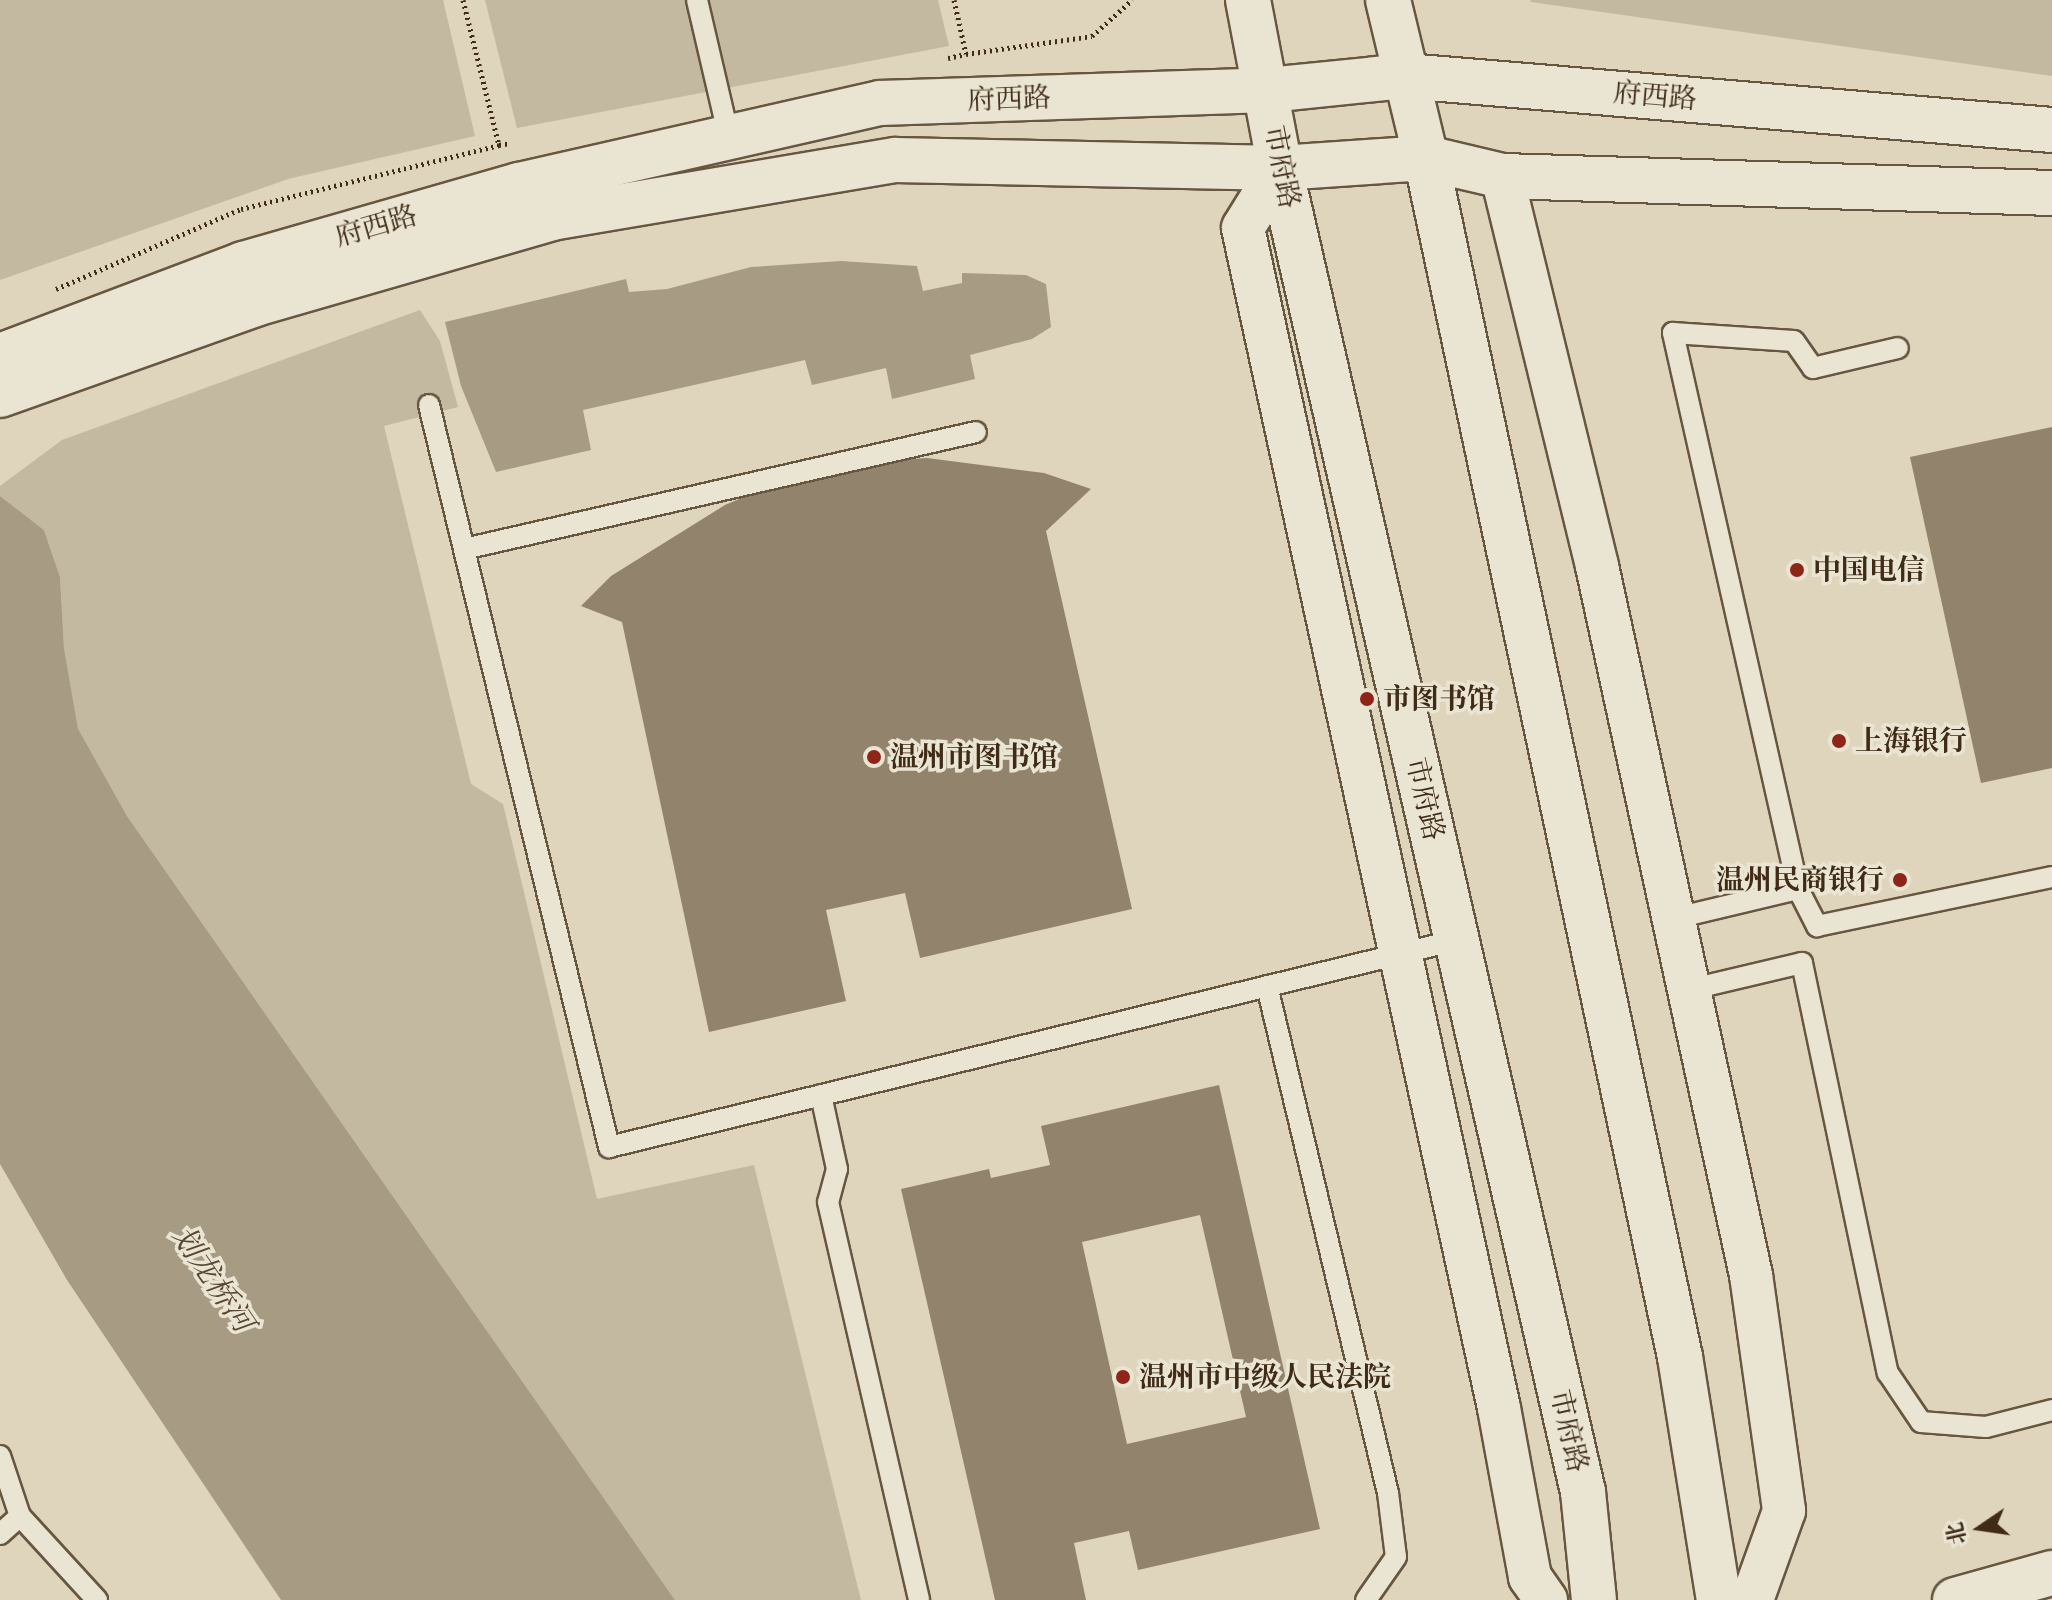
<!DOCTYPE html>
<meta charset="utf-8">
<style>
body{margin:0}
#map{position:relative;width:2052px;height:1600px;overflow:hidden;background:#ded5bc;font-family:Alegreya,"Noto Serif SC",serif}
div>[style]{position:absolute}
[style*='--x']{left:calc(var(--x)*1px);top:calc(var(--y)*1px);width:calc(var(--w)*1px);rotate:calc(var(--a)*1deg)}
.green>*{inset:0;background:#c3b8a0}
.water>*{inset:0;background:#a89b84}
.building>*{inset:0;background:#92836c}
.path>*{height:5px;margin-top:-2.5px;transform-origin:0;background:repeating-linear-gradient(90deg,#3f2b16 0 2px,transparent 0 6px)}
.roads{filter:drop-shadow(2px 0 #675640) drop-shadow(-2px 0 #675640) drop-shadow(0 2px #675640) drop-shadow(0 -2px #675640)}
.lane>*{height:20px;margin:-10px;padding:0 10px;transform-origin:10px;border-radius:10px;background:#eae4d3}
.street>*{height:42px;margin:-21px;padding:0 21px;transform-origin:21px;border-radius:21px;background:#eae4d3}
.secondary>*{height:44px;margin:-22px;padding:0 22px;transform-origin:22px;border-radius:22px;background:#eae4d3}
.dots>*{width:22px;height:22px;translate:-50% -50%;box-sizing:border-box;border:4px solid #eae4d3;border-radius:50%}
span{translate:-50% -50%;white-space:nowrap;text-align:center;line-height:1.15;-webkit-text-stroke:7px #eae4d3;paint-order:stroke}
.street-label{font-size:28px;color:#3f2b16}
.poi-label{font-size:28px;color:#3f2b16;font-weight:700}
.left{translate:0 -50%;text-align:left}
.right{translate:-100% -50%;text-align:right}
.water-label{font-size:30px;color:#594732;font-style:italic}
.north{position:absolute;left:1940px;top:1488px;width:80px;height:80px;-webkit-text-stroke:6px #eae4d3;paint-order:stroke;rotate:257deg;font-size:22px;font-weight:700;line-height:32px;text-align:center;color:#3f2b16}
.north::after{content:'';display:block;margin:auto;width:28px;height:36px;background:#3f2b16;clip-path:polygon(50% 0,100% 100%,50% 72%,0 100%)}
</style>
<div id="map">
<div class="green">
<div style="clip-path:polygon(0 0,443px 0,475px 136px,288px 179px,0 280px)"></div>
<div style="clip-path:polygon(485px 0,938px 0,949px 46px,517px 128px)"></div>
<div style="clip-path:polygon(1530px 0,2052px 0,2052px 76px,1531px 2px)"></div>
<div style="clip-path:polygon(420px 310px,440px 341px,458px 407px,384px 426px,471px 784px,503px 804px,597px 1199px,754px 1165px,861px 1600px,675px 1600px,127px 816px,78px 730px,64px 648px,60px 577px,44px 530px,0 496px,0 486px,62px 440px)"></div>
</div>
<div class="water">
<div style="clip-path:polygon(841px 261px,917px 266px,923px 291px,962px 283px,962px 273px,1026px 275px,1046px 284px,1051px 327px,1032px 339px,970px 355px,975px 379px,892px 399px,886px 368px,812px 385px,805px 360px,583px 410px,591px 450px,496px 472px,461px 386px,445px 322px,626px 279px,629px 292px,667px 289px,751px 267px)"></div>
<div style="clip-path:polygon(0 496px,44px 530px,60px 577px,64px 648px,78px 729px,127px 816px,675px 1600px,281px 1600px,67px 1280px,0 1164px)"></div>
</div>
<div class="building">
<div style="clip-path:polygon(2052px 427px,2052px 768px,1981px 783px,1910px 457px)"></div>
<div style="clip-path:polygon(927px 458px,1044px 473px,1091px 489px,1046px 531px,1132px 909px,920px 958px,905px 893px,826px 910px,846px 1001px,709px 1032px,622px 622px,581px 606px,611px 576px,725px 505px,763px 489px,884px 461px)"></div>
<div style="clip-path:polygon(evenodd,1219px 1085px,1320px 1529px,1138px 1570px,1129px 1531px,1074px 1543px,1086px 1600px,995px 1600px,901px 1189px,989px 1169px,991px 1178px,1050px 1165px,1041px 1126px,1219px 1085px,1200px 1215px,1246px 1417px,1127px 1444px,1082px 1242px,1200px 1215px)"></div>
</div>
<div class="path">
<div style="--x:463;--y:0;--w:149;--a:76.1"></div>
<div style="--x:499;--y:145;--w:11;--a:-10"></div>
<div style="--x:954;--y:0;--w:55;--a:77.5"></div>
<div style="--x:966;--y:54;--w:127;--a:-8.1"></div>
<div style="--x:1092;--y:36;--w:54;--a:-42"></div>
<div style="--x:948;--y:58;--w:18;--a:-13"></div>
<div style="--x:56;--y:289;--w:202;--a:-23.4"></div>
<div style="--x:241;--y:209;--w:266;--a:-13.9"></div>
</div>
<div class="roads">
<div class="lane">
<div style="--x:697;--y:0;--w:142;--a:76.9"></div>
<div style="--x:429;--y:405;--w:764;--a:76.36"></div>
<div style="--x:609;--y:1147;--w:873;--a:-13.72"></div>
<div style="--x:464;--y:549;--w:525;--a:-12.87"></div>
<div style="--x:1798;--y:889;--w:42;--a:62.8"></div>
<div style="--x:1817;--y:926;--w:240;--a:-11.8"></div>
<div style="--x:1676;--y:918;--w:125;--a:-13.4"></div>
<div style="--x:1798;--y:889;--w:570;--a:-102.67"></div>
<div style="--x:1673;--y:333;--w:121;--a:3.8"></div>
<div style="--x:1794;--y:341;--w:33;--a:55"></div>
<div style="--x:1813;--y:368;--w:87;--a:-13.2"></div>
<div style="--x:1267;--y:986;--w:521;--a:76.58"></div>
<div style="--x:1388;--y:1493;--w:64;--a:82.9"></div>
<div style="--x:1396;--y:1557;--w:52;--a:124.9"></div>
<div style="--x:1692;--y:989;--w:113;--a:-13.3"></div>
<div style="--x:1802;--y:963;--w:419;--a:78.2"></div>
<div style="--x:1888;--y:1373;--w:59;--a:56"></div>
<div style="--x:1921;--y:1422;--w:65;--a:4.4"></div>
<div style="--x:1986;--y:1427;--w:68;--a:-14.4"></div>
<div style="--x:821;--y:1095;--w:76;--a:77.8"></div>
<div style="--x:837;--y:1169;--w:34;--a:105"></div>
<div style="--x:828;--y:1202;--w:408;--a:77.1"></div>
<div style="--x:0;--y:1456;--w:63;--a:71.6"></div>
<div style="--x:20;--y:1516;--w:27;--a:138"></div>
<div style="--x:20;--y:1516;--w:114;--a:47.5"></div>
</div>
<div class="street">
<div style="--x:1280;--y:168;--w:70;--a:121.7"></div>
<div style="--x:1243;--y:228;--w:1207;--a:77.76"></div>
<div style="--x:1499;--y:1408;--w:172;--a:79.6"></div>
<div style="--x:1530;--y:1577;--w:28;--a:55"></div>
<div style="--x:1502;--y:176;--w:401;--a:76.3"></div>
<div style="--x:1597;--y:566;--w:726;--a:77.75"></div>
<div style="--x:1751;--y:1275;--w:238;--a:82"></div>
<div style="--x:1784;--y:1511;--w:95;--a:109.8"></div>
</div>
<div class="secondary">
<div style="--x:1248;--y:0;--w:171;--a:79.2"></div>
<div style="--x:1280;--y:168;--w:1358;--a:77.11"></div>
<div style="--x:1583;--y:1492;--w:109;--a:84.2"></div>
<div style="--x:1388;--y:0;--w:163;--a:76.5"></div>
<div style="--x:1426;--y:158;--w:1226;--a:78.04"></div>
<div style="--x:1680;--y:1357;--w:246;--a:80.9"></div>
<div style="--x:0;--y:356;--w:260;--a:-20.7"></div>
<div style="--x:243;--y:264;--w:287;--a:-16"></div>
<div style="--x:519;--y:185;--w:370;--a:-12.8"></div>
<div style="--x:880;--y:103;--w:388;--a:-1.9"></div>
<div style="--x:1268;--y:90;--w:139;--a:-5.8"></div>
<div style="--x:1406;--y:76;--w:648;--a:4.78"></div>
<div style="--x:0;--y:395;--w:271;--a:-19.6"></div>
<div style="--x:255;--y:304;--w:309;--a:-16.1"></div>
<div style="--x:552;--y:218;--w:348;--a:-9.6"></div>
<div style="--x:895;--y:160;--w:385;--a:1.2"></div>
<div style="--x:1280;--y:168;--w:146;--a:-3.9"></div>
<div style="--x:1426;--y:158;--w:78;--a:13.3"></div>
<div style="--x:1502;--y:176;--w:550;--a:1.77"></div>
<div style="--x:1955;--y:1600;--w:101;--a:-15.6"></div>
</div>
</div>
<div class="dots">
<div style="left:1797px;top:570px;background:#8f2418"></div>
<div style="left:1367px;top:699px;background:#8f2418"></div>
<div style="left:1839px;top:741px;background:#8f2418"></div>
<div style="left:874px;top:757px;background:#8f2418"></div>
<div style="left:1900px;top:880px;background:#8f2418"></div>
<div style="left:1123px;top:1377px;background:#8f2418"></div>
</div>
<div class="street-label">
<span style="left:1655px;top:96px;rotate:5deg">府西路</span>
<span style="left:1009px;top:99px;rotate:-2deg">府西路</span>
<span style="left:1282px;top:167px;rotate:79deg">市府路</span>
<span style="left:376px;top:226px;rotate:-16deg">府西路</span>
<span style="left:1425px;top:799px;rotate:77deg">市府路</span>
<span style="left:1569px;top:1431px;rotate:77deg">市府路</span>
</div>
<div class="poi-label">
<span class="left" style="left:1813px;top:570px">中国电信</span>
<span class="left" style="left:1383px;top:699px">市图书馆</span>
<span class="left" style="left:1855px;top:741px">上海银行</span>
<span class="left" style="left:890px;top:757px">温州市图书馆</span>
<span class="right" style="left:1884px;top:880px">温州民商银行</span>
<span class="left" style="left:1139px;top:1377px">温州市中级人民法院</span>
</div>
<div class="water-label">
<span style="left:213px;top:1279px;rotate:56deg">划龙桥河</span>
</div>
<div class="north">北</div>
</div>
